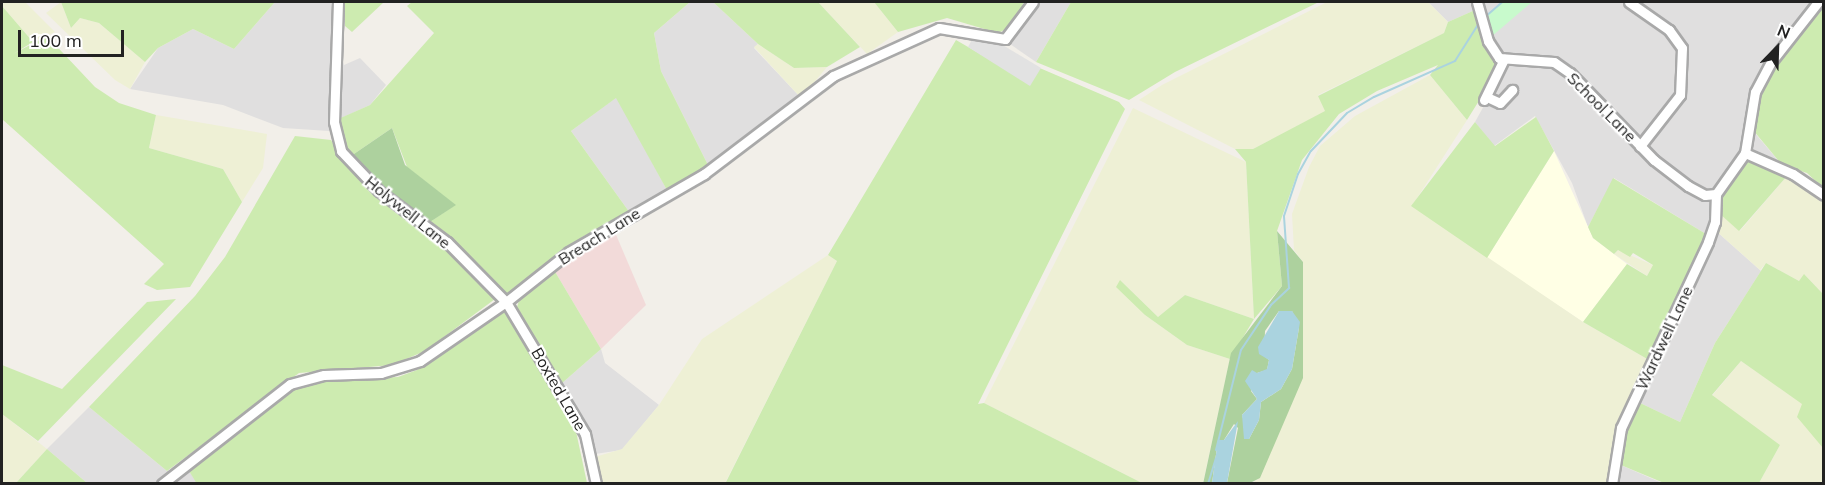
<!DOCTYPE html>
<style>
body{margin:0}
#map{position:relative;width:1825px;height:485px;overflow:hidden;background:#f2efe9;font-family:Mulish,sans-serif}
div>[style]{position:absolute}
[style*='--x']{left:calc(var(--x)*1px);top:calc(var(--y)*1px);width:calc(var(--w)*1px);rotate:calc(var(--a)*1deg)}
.residential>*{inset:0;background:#e0dfdf}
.commercial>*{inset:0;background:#f2dad9}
.education>*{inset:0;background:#ffffe5}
.farmland>*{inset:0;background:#eef0d5}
.grass>*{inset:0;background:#cdebb0}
.forest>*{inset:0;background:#add19e}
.park>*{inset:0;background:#c8facc}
.parking>*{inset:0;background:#e2e2e2}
.water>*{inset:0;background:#aad3df}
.stream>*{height:2px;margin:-1px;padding:0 1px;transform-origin:1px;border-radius:1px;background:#aad3df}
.roads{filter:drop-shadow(2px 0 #a9a9a9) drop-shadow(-2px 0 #a9a9a9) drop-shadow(0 2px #a9a9a9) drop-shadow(0 -2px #a9a9a9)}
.minor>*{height:9px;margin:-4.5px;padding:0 4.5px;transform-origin:4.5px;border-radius:4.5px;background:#fff}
span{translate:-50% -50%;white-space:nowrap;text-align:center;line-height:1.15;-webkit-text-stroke:4.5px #fff;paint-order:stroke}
.street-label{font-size:16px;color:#222}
.frame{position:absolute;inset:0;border:3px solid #222;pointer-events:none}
.north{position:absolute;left:1747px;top:18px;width:60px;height:60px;-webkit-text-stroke:4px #fff;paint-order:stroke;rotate:23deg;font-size:16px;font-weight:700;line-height:24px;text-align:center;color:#222}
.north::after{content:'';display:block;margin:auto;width:21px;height:27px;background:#222;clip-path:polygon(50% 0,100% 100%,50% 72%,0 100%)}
.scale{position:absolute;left:18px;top:30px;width:106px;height:27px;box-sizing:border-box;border:3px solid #222;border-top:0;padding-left:8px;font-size:18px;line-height:21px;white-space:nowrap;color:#222;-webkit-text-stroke:4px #fff;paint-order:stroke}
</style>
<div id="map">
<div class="residential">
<div style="clip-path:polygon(275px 2px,334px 2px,335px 33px,344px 65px,360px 58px,386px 85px,370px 105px,337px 120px,329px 131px,283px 128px,223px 105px,130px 89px,158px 48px,193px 29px,234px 49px)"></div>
<div style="clip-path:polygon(690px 2px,713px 2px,758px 44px,754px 48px,801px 98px,709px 167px,661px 71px,654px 33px)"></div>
<div style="clip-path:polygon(1029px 2px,1071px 2px,1036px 62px,1010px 44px,1033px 5px)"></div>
<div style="clip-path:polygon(1428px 2px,1811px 2px,1759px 71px,1748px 125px,1782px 165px,1742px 151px,1717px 185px,1706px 234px,1614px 178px,1588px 227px,1572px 183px,1535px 116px,1494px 146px,1475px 122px,1507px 64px,1475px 10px,1448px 22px)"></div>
<div style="clip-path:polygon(617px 97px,668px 192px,630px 213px,571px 131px)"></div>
<div style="clip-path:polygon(1715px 230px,1761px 271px,1715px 343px,1680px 422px,1638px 402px)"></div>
<div style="clip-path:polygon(601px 349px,605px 363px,659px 405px,622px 450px,595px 454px,561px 384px)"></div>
<div style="clip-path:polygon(89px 407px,167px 471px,186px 466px,197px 483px,87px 483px,47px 449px)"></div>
<div style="clip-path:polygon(1616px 463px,1662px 483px,1616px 483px)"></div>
</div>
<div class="commercial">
<div style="clip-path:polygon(614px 230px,646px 305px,601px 349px,554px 270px,590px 242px)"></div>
</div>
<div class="education">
<div style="clip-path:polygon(1554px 151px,1593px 238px,1627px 264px,1583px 322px,1487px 258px)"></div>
</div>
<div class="farmland">
<div style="clip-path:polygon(4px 2px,25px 2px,55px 32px,33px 42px,2px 6px)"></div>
<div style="clip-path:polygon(61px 2px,71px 28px,80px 18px,99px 23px,145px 62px,130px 89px,115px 80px,46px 13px)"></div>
<div style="clip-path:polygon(818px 2px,874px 2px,898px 32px,867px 54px)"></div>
<div style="clip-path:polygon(1327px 2px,1428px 2px,1448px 22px,1444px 33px,1318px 95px,1326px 111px,1253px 149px,1235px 149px,1139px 100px,1162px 85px)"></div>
<div style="clip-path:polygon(758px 44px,794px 68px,827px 67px,801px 98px,754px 47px)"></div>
<div style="clip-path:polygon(1430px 75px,1467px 120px,1412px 206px,1583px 322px,1649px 360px,1615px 433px,1609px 483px,1250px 484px,1260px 478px,1303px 262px,1294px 250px,1292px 214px,1309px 167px,1320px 146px,1355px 116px)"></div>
<div style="clip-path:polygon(1133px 108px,1246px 162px,1254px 319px,1185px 295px,1158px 317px,1120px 280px,1145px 315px,1187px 345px,1230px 359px,1203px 483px,1142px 483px,984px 403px)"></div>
<div style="clip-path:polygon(156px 115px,267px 134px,263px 168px,242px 202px,223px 169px,149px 148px)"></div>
<div style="clip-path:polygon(1787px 176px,1823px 202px,1823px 294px,1805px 275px,1799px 281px,1766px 263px,1760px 270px,1715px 230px,1720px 214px,1740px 231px)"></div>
<div style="clip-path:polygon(1618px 250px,1653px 265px,1647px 276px,1614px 254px)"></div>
<div style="clip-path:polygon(828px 255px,837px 261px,725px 483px,600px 483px,595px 457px,622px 449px,659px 405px,702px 339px)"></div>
<div style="clip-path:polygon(1741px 361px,1803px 404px,1823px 448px,1823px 483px,1759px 483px,1780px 445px,1712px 396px)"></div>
<div style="clip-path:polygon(2px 414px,47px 449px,16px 483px,2px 483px)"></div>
</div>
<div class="grass">
<div style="clip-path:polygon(61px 2px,275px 2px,234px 49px,193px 29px,158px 48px,145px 62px,99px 23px,80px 18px,71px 28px)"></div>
<div style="clip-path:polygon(345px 2px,384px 2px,352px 32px,345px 26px)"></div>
<div style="clip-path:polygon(412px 2px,690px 2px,654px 33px,661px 71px,709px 167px,668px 192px,616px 98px,571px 131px,630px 213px,582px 237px,506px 296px,430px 222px,455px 205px,407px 167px,392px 128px,351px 156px,343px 144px,336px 120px,370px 105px,434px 33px,407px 6px)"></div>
<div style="clip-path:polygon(713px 2px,818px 2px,860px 47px,827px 67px,794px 68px,758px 44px)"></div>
<div style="clip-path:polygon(874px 2px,1024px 2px,1011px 27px,998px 33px,947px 18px,898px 32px)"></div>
<div style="clip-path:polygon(1071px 2px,1319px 2px,1175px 72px,1129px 100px,1036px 62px)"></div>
<div style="clip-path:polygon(1823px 2px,1823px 188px,1807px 173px,1782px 165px,1753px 130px,1760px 91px)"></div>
<div style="clip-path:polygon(2px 6px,33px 42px,13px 54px,47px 36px,95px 87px,119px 103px,156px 115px,149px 148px,223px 169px,242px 202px,190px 287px,157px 290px,144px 284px,164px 264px,2px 119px)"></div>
<div style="clip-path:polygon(1475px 10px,1495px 58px,1495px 75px,1467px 120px,1430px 75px,1438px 65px,1377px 91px,1339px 114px,1302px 160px,1277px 231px,1282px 286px,1254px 319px,1230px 359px,1187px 345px,1145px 315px,1116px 287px,1120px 280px,1158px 317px,1185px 295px,1254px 319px,1246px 162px,1235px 149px,1253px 149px,1325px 111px,1318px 96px,1444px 33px,1448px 22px)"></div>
<div style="clip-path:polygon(956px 40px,1001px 66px,1011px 51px,1028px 63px,1119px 102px,1125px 109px,978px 404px,984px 403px,1142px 483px,725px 484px,837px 261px,828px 255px)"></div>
<div style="clip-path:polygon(1536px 117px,1554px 151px,1487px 258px,1411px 206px,1475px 122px,1495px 146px)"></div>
<div style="clip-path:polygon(295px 136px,331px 140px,347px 167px,440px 243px,495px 299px,425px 351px,392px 365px,299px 373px,167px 471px,89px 407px,195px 296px,225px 257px)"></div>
<div style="clip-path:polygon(1745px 157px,1787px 176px,1739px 231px,1720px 214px,1721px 194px)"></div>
<div style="clip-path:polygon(1613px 178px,1706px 234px,1649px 360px,1583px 322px,1627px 264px,1647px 276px,1653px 265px,1633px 253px,1630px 257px,1618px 250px,1614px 254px,1593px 238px,1588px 227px)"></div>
<div style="clip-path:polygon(1766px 263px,1799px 281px,1804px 274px,1823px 294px,1823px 448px,1797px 417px,1802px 404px,1741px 361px,1712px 395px,1780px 445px,1759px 483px,1664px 483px,1616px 463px,1638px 402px,1680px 422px,1715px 343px)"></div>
<div style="clip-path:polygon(554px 270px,601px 349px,561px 384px,517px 307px,521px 294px)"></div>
<div style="clip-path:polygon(176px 299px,38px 441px,2px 414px,2px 365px,62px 389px,147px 302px)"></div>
<div style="clip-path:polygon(504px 310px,574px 422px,587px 483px,197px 484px,186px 466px,277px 398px,309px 381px,398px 377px,417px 370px)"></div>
<div style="clip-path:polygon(47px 449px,87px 483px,16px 483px)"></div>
</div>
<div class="forest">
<div style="clip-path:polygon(392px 128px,405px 165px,456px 205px,430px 222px,386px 192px,351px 156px)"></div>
<div style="clip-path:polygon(evenodd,1277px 231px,1303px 262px,1303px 378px,1260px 478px,1250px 483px,1227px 483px,1238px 428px,1234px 424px,1224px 440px,1218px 440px,1212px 483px,1203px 484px,1231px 353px,1282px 286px,1277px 231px,1279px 311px,1292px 311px,1299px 328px,1292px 369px,1281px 389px,1261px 402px,1259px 420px,1249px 439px,1242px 415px,1257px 399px,1251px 391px,1257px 373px,1267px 370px,1269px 360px,1264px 356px,1265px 331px,1279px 311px)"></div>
</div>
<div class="park">
<div style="clip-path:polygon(1502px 2px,1532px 2px,1491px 37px,1485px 17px)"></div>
</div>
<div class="parking">
<div style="clip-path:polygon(974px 36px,1001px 44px,1041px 68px,1030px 86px,968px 47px)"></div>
</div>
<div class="water">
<div style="clip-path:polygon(1279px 311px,1292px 311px,1300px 322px,1292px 369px,1281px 389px,1261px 402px,1259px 420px,1249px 439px,1244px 439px,1242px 415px,1257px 399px,1245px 381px,1252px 370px,1257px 373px,1267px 369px,1269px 360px,1259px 354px,1258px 347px)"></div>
<div style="clip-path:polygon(1238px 421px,1227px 483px,1212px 483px,1218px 440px,1224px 440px)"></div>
</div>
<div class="stream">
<div style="--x:1485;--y:17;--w:23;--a:-41"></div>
<div style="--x:1216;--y:450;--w:103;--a:-76"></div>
<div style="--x:1241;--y:350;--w:54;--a:-56.3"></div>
<div style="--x:1271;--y:305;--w:25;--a:-43"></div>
<div style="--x:1289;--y:288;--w:72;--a:-94"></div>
<div style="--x:1284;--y:216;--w:44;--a:-71.6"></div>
<div style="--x:1298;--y:174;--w:26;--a:-61"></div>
<div style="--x:1311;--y:151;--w:52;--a:-46.5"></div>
<div style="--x:1347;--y:113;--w:31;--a:-31"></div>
<div style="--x:1374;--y:97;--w:89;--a:-24"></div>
<div style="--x:1455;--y:61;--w:45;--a:-57.7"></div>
<div style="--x:1208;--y:484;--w:27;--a:-73"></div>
</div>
<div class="roads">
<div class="minor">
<div style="--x:338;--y:2;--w:120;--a:91.9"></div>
<div style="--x:334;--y:122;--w:30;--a:76"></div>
<div style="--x:341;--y:151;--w:55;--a:46.5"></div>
<div style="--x:379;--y:191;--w:85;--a:36.9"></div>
<div style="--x:447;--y:242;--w:84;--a:45.5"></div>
<div style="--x:506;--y:302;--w:154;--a:59.1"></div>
<div style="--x:585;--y:434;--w:51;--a:77.6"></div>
<div style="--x:1477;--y:2;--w:41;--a:74.2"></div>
<div style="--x:1488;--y:41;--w:20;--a:57"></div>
<div style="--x:1499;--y:58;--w:55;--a:4.2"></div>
<div style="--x:1554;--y:62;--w:19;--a:35"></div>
<div style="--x:1570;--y:73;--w:121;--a:46"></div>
<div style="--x:1654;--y:160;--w:43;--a:37.4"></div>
<div style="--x:1688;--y:186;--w:19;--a:28"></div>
<div style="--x:1705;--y:195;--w:11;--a:-5"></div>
<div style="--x:1629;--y:2;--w:49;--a:35"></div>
<div style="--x:1669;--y:30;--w:22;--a:54"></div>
<div style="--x:1682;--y:48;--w:47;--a:92.4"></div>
<div style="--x:1680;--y:95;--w:65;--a:128.1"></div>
<div style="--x:1487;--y:97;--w:14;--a:25"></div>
<div style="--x:1500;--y:103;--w:18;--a:-47"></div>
<div style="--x:1484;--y:100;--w:46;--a:-64"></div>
<div style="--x:1745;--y:153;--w:52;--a:23.6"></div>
<div style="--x:1793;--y:174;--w:37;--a:34"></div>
<div style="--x:1716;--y:194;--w:50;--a:-54.7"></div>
<div style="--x:1745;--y:153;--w:62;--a:-80.7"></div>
<div style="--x:1755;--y:92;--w:34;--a:-62"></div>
<div style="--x:1771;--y:62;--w:76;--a:-51.9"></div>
<div style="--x:162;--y:484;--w:162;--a:-38"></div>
<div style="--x:290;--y:384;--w:35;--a:-15"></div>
<div style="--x:324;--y:375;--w:57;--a:-2"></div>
<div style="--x:381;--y:373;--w:41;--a:-17.1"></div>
<div style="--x:420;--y:361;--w:104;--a:-34.5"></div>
<div style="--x:506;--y:302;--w:80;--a:-38.4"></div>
<div style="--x:569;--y:252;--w:156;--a:-30"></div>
<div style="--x:704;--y:174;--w:162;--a:-37.2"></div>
<div style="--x:833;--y:76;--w:116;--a:-24.4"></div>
<div style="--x:939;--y:28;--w:67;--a:9.5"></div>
<div style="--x:1005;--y:39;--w:46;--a:-52.9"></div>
<div style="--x:1612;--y:484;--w:57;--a:-80.9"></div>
<div style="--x:1621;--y:428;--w:205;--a:-64.9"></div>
<div style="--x:1708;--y:242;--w:21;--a:-71"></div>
<div style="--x:1715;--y:222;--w:28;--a:-88"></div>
</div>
</div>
<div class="street-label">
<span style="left:1602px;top:107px;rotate:45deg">School Lane</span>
<span style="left:408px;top:212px;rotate:39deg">Holywell Lane</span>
<span style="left:599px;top:236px;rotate:-32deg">Breach Lane</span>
<span style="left:1664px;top:338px;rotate:-65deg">Wardwell Lane</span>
<span style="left:559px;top:389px;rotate:60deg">Boxted Lane</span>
</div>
<div class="frame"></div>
<div class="north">N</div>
<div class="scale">100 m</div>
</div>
